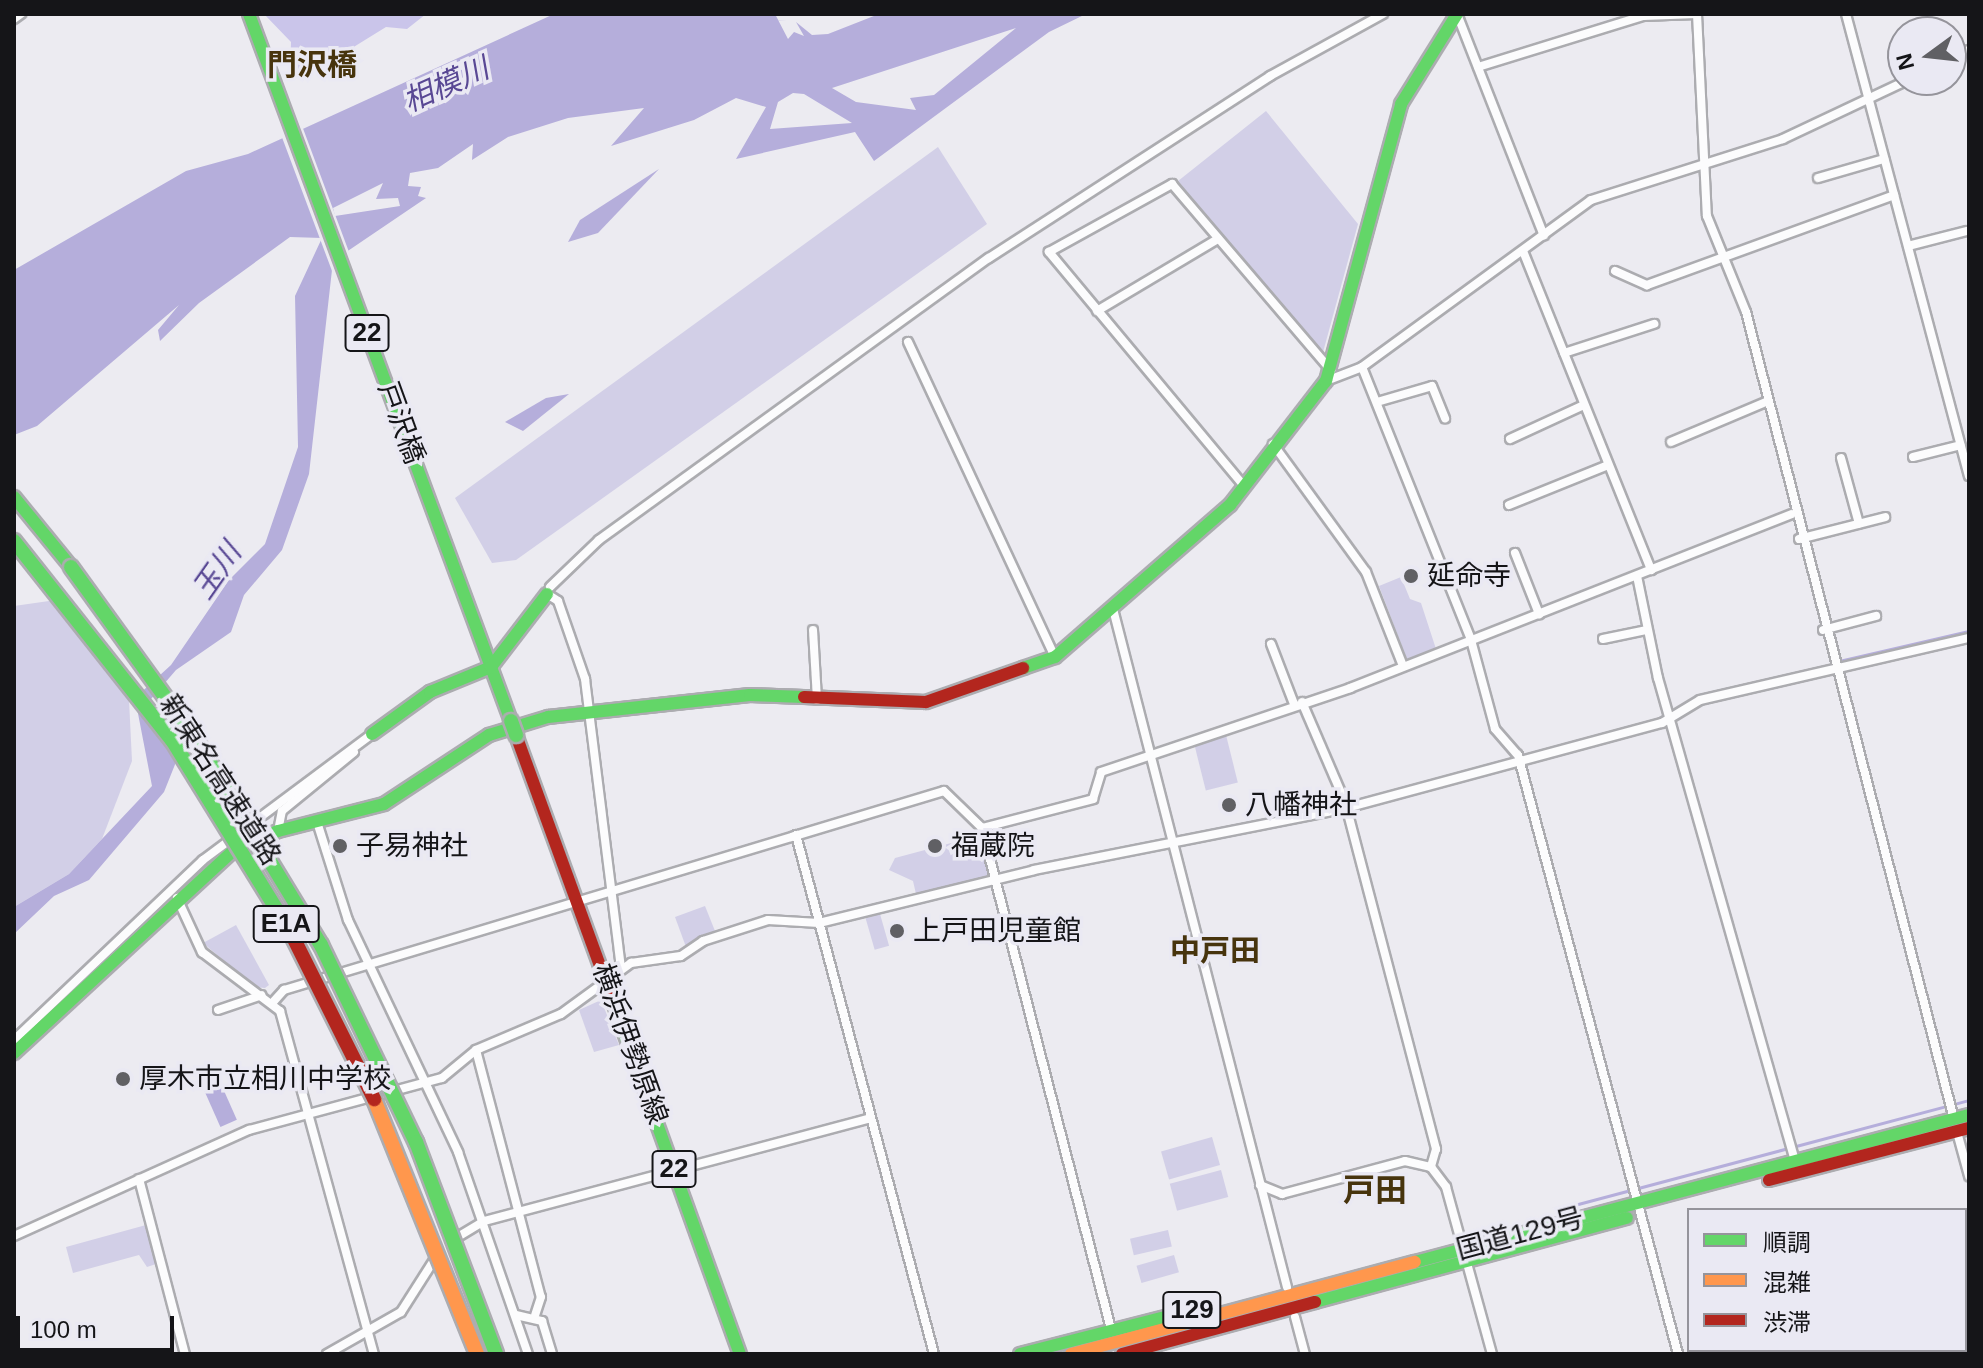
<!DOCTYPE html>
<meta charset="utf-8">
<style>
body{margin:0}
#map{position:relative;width:1983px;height:1368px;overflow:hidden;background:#ecebf1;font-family:Arial,"Noto Sans JP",sans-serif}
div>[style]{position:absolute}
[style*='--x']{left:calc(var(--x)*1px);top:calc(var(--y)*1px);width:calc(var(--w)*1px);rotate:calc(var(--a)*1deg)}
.green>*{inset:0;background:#d2cfe7;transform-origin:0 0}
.forest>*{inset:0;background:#cac5ea}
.water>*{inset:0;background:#b5aedb;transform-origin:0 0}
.pier>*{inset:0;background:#ecebf1}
.stream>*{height:3px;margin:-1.5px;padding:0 1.5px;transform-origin:1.5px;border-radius:1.5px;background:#b5aedb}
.roads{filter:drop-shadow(2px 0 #acacb0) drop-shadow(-2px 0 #acacb0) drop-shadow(0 2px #acacb0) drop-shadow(0 -2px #acacb0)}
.street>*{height:8px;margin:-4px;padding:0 4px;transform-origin:4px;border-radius:4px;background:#fcfcfd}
.fast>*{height:12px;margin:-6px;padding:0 6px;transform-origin:6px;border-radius:6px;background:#63d668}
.slow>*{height:12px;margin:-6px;padding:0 6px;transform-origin:6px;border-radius:6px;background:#ff974d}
.jam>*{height:12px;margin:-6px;padding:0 6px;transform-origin:6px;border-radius:6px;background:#b3261e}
.bridges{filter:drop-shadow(2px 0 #acacb0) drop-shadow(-2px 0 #acacb0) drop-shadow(0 2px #acacb0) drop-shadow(0 -2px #acacb0)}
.fast-bridge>*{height:14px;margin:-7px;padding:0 7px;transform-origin:7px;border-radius:7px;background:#63d668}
.slow-bridge>*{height:14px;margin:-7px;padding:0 7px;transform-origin:7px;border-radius:7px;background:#ff974d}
.jam-bridge>*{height:14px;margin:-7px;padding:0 7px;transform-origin:7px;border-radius:7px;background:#b3261e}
.dots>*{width:22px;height:22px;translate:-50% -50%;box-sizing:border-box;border:4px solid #eae9f3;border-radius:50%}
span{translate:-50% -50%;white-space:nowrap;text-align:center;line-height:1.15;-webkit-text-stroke:7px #eae9f3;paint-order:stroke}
.shield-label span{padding:2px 6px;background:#eae9f3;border:2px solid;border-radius:6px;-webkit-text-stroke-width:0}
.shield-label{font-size:26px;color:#151518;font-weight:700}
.street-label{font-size:28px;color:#151518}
.poi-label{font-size:28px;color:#151518}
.left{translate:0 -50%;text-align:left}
.neighbourhood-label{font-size:30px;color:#47340d;font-weight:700}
.water-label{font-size:30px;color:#594894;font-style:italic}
.quarter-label{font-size:32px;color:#47340d;font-weight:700}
.frame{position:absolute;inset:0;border:16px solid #151518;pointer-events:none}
.legend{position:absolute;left:1687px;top:1208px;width:280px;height:144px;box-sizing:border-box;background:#eae9f3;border:2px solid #95949b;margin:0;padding:10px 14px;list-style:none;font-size:24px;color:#151518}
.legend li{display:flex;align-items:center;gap:16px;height:40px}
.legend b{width:40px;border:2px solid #95949b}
.north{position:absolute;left:1887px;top:16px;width:80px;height:80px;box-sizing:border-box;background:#eae9f3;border:2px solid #95949b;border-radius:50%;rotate:255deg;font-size:22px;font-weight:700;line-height:32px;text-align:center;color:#151518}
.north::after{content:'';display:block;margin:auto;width:28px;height:36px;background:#606064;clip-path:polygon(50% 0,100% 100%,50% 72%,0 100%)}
.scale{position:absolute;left:16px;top:1316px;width:158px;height:36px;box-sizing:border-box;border:4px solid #151518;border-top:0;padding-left:10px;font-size:24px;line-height:28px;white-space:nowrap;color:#151518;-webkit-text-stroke:6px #eae9f3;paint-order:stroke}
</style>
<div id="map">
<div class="green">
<div style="clip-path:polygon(1266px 111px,1358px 224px,1322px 356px,1173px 185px)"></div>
<div style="clip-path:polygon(938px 147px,987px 224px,516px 560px,492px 563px,455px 498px)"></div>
<div style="clip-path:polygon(1401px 577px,1410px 599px,1421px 603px,1436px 649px,1407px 660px,1379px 586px)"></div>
<div style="clip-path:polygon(56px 600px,129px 700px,132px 761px,102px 839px,69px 874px,14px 907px,14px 606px)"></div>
<div style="left:1225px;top:731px;width:53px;height:33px;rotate:76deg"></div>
<div style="clip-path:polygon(981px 835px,989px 878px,916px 894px,913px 881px,889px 870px,895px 858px)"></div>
<div style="clip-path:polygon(705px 906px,715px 931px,686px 947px,675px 917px)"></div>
<div style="left:880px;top:914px;width:33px;height:15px;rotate:74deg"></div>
<div style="clip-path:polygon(236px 925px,269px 985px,265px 988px,255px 987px,203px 943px)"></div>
<div style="clip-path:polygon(601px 1000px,619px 1045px,594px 1052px,579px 1010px)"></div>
<div style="left:1212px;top:1137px;width:29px;height:53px;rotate:74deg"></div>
<div style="left:1221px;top:1170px;width:28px;height:53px;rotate:75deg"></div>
<div style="clip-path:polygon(146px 1225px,156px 1264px,147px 1267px,139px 1255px,73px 1273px,66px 1247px)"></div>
<div style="left:1168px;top:1230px;width:17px;height:39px;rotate:77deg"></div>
<div style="left:1174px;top:1255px;width:18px;height:39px;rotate:74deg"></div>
</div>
<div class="forest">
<div style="clip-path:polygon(264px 14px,426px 14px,407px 29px,386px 27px,331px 61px,310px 61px,303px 81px,290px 73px,291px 42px)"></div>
</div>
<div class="water">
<div style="clip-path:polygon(evenodd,554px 14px,775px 14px,788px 39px,794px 32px,804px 36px,796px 22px,812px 35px,828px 34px,879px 14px,1086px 14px,1049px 32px,874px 161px,855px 132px,736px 159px,766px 107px,736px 98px,694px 120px,611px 146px,644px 108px,568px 118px,508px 137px,472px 160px,473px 144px,438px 168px,410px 173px,408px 186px,421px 187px,418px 196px,426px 198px,333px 261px,309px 474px,282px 550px,244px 595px,231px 632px,176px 670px,151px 699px,176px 762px,164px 792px,89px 880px,54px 896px,14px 934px,14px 907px,69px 874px,152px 786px,135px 698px,171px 665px,229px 580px,265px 544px,298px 447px,295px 296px,322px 238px,290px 237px,199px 303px,160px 341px,158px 330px,179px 305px,37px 426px,14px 435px,14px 270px,186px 171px,248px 154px,554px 14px,1016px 28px,934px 95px,910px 98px,916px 110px,856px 102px,832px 88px,1016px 28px,554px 14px,793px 93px,804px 94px,852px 123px,770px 129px,778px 102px,793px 93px,554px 14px,383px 183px,376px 199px,398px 198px,400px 206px,335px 216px,333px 208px,383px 183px)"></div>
<div style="clip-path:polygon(659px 169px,598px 233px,568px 242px,580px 220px)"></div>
<div style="clip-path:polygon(569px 394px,523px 431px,505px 422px,546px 398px)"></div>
<div style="left:221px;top:1084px;width:39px;height:18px;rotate:66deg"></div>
</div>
<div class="pier">
<div style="clip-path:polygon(301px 123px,349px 252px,337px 263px,335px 279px,280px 132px)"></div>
</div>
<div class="stream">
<div style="--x:1839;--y:661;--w:133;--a:-13"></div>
<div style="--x:1578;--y:1204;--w:405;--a:-14.9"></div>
</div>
<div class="roads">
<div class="street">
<div style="--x:1457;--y:14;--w:238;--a:68.6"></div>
<div style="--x:1697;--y:14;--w:202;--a:87.2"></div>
<div style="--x:1707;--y:216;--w:104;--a:67.9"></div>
<div style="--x:1746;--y:312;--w:833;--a:75.55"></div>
<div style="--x:1846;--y:14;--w:478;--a:75.1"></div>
<div style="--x:14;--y:19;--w:9;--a:-36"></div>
<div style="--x:1951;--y:59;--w:20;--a:-27"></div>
<div style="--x:1478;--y:67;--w:173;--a:-17.2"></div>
<div style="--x:1643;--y:16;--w:54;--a:-2.1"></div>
<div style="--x:1818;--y:178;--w:69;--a:-16.1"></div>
<div style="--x:1908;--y:246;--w:61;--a:-14.3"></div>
<div style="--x:1523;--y:251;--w:344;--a:68.1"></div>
<div style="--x:1615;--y:271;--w:35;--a:24"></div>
<div style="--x:1647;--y:285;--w:263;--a:-20"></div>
<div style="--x:1097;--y:311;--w:141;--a:-30.8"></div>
<div style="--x:908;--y:342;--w:348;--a:65"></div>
<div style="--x:1564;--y:353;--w:95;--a:-17.9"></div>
<div style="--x:1362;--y:367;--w:294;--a:68.2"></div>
<div style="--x:1471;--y:640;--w:92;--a:74.9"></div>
<div style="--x:1495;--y:729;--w:35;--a:49"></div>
<div style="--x:1518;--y:755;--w:620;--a:75.04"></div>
<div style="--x:1326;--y:381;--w:39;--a:-21"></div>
<div style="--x:1362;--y:367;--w:283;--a:-36.1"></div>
<div style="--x:1591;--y:200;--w:201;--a:-17.6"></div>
<div style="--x:1783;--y:139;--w:138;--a:-25.3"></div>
<div style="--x:1377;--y:402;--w:57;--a:-16.2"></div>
<div style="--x:1432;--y:386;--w:35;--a:68"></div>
<div style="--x:1510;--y:439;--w:81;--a:-24.7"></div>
<div style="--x:1671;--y:442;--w:105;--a:-22.9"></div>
<div style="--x:1273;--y:444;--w:158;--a:54"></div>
<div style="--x:1366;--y:572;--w:101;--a:68.5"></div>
<div style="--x:1913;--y:457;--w:49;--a:-14"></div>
<div style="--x:1841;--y:458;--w:68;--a:74.7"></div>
<div style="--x:1244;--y:486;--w:305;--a:-129.8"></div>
<div style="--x:1049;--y:252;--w:141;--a:-28.9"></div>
<div style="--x:1172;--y:184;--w:245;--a:49.5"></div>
<div style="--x:1509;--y:505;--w:107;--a:-22"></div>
<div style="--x:1799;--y:539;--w:89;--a:-14.3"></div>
<div style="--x:1515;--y:553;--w:66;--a:68.5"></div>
<div style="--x:1637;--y:576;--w:104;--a:78.4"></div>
<div style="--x:1658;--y:678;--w:502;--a:74.16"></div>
<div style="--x:550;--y:587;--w:68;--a:-43.8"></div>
<div style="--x:599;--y:540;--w:481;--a:-35.9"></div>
<div style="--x:989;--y:258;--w:335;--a:-32.9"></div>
<div style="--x:1270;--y:76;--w:129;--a:-28.8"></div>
<div style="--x:547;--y:594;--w:13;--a:32"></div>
<div style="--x:558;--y:601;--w:83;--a:70.9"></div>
<div style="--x:585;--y:679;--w:292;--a:82.9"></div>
<div style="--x:1113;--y:609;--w:700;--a:75.61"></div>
<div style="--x:813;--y:630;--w:70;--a:86.7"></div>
<div style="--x:1823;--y:630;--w:55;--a:-14.8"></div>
<div style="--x:1603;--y:639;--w:45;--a:-11.6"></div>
<div style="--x:1271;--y:644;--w:64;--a:69"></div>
<div style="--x:1302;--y:702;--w:109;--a:66.7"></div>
<div style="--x:1345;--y:802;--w:359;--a:75.3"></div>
<div style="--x:1436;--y:1149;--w:19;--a:106"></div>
<div style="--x:318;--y:825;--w:100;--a:72.5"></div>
<div style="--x:348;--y:920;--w:257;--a:64.6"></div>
<div style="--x:458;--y:1152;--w:214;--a:70.9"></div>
<div style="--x:982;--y:828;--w:517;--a:75.56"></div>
<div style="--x:278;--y:831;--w:20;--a:-79"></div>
<div style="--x:282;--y:811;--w:93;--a:-39.3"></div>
<div style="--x:796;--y:835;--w:537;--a:75.11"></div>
<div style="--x:177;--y:898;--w:60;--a:65.2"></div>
<div style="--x:202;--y:952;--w:98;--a:37.1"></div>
<div style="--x:280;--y:1011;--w:356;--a:74.7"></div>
<div style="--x:274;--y:1001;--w:15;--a:-48"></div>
<div style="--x:284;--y:990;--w:689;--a:-16.78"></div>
<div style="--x:944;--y:791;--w:53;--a:44.2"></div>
<div style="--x:982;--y:828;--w:115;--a:-14.6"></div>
<div style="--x:1093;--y:799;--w:28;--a:-73"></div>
<div style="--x:1101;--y:772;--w:263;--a:-18.6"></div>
<div style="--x:1350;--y:688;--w:475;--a:-21.5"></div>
<div style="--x:218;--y:1010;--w:46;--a:-18.8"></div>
<div style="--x:14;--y:1040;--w:261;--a:-43.6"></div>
<div style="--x:203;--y:860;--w:211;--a:-36.7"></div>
<div style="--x:476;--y:1050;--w:255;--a:75.3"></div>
<div style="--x:541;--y:1297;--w:19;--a:108"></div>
<div style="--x:1957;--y:1132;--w:46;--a:74.7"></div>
<div style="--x:139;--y:1179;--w:181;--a:75.3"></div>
<div style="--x:1260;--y:1185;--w:24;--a:22"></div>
<div style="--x:1282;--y:1194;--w:127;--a:-15"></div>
<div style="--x:1405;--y:1161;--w:27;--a:13"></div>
<div style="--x:1431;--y:1167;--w:25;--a:53"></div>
<div style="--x:1446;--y:1187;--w:173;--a:74.6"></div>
<div style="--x:14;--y:1236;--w:258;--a:-24.3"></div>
<div style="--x:249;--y:1130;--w:200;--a:-15.1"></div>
<div style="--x:442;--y:1078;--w:44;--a:-39.5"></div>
<div style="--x:476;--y:1050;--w:92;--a:-23"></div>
<div style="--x:561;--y:1014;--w:87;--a:-36.1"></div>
<div style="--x:631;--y:963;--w:50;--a:-8"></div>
<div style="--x:681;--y:956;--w:27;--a:-34"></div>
<div style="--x:703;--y:941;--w:68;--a:-17.9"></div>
<div style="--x:768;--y:920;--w:51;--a:3.4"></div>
<div style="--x:819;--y:923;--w:221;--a:-13.8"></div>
<div style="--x:1034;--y:870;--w:318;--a:-11.2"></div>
<div style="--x:1346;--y:808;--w:327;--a:-15.1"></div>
<div style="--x:1662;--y:723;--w:44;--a:-31.2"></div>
<div style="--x:1700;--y:700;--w:276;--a:-13"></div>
<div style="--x:451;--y:1241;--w:39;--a:-31"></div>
<div style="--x:484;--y:1221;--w:400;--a:-14.9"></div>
<div style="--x:516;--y:1315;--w:27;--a:13"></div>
<div style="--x:542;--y:1321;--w:34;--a:73"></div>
<div style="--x:1295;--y:1317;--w:38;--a:75"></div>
<div style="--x:327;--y:1354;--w:85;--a:-29.6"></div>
<div style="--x:401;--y:1312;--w:69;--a:-57.5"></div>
</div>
<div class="fast">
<div style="--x:249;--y:14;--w:754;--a:69.67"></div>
<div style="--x:14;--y:497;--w:90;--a:50.8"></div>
<div style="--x:1023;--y:668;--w:34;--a:-19"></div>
<div style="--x:1055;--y:657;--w:232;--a:-41"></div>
<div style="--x:1230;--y:505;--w:157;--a:-52.3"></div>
<div style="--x:1326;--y:381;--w:287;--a:-74.8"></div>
<div style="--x:1401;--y:104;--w:106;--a:-58.1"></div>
<div style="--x:372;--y:734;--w:72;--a:-35.9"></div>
<div style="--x:430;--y:692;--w:66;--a:-22.3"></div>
<div style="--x:491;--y:667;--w:92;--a:-52.5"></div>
<div style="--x:611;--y:996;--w:381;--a:70.2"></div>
<div style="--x:14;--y:1053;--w:298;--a:-42.7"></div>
<div style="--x:233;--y:851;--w:49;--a:-24"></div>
<div style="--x:278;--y:831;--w:109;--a:-14.3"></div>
<div style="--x:384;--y:804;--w:126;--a:-33.3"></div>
<div style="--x:489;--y:735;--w:62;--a:-17"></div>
<div style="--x:548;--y:717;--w:203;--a:-6.2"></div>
<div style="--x:750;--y:695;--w:54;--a:2.1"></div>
<div style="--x:1415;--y:1262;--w:573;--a:-14.86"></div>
<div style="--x:1315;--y:1302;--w:323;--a:-15.1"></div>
<div style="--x:1020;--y:1354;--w:190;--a:-14.3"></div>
</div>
<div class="slow">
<div style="--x:1071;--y:1354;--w:356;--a:-15"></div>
</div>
<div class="jam">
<div style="--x:804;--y:697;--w:122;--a:2.3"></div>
<div style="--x:926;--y:702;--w:103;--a:-19.3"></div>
<div style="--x:516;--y:735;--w:278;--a:70"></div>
<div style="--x:1769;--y:1180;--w:207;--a:-14.6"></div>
<div style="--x:1122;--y:1354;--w:200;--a:-15.1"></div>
</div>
</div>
<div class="bridges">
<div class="fast-bridge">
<div style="--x:14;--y:541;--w:254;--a:51.6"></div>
<div style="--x:172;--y:740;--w:227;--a:58.3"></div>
<div style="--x:71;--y:567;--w:211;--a:54.1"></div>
<div style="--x:195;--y:738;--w:242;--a:58.7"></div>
<div style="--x:321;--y:945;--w:219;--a:64.3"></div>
<div style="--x:416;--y:1142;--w:227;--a:69.3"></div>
<div style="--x:511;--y:721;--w:15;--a:70"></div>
</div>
<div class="slow-bridge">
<div style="--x:374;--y:1099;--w:275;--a:68"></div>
</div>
<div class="jam-bridge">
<div style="--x:291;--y:933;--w:186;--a:63.4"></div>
</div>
</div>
<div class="dots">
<div style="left:1411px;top:576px;background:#606064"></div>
<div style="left:1229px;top:805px;background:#606064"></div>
<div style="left:340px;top:846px;background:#606064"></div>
<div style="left:935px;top:846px;background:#606064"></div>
<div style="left:897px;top:931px;background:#606064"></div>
<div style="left:123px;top:1079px;background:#606064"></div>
</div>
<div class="shield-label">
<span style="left:367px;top:333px">22</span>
<span style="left:286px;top:924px">E1A</span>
<span style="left:674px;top:1169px">22</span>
<span style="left:1192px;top:1310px">129</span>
</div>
<div class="street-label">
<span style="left:401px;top:423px;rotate:70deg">戸沢橋</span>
<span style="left:220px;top:780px;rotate:57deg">新東名高速道路</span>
<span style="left:630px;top:1044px;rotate:70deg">横浜伊勢原線</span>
<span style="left:1520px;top:1234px;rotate:-15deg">国道129号</span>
</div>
<div class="poi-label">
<span class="left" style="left:1427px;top:576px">延命寺</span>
<span class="left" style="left:1245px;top:805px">八幡神社</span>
<span class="left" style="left:356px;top:846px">子易神社</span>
<span class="left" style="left:951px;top:846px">福蔵院</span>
<span class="left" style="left:913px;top:931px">上戸田児童館</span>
<span class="left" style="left:139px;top:1079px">厚木市立相川中学校</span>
</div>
<div class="neighbourhood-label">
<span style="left:312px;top:65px">門沢橋</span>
<span style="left:1215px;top:951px">中戸田</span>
</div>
<div class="water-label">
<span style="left:446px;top:85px;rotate:-24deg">相模川</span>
<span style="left:217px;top:571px;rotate:-55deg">玉川</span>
</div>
<div class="quarter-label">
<span style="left:1375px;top:1190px">戸田</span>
</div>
<div class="frame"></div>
<ul class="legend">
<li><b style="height:10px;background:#63d668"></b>順調</li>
<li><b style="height:10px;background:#ff974d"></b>混雑</li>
<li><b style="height:10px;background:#b3261e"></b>渋滞</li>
</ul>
<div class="north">N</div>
<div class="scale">100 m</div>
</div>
